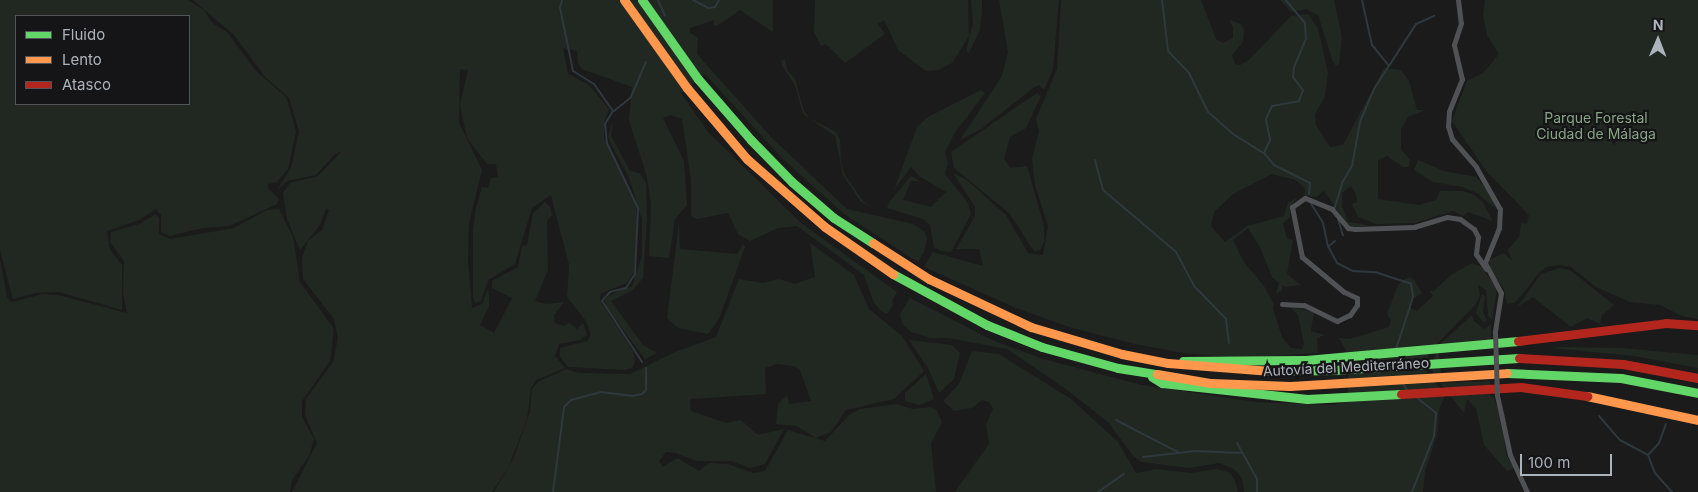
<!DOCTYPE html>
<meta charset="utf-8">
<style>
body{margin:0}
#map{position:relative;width:1698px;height:492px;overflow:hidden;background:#1b1b1b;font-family:Inter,sans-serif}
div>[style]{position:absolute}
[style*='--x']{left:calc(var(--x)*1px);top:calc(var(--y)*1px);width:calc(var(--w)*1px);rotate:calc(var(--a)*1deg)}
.green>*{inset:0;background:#212821}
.stream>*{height:2px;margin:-1px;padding:0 1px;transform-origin:1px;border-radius:1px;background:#2e383d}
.street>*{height:5px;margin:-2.5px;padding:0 2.5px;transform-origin:2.5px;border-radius:2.5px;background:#4f5154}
.fast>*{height:9px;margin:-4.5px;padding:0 4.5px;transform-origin:4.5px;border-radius:4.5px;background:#63d668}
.slow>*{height:9px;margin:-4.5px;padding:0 4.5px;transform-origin:4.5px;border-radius:4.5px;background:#ff974d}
.jam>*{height:9px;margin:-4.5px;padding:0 4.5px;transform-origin:4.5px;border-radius:4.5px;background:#b3261e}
.street-bridge>*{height:5px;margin:-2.5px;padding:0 2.5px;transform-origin:2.5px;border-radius:2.5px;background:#4f5154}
span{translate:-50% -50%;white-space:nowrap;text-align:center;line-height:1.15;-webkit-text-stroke:4.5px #151517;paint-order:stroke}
.park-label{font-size:14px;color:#88a585}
.street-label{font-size:14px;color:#adb3bb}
.legend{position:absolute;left:15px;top:15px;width:175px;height:90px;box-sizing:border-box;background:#151517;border:1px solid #525459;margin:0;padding:6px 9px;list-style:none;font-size:15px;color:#adb3bb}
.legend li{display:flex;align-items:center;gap:10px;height:25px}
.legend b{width:25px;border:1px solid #525459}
.north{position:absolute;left:1633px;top:15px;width:50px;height:50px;-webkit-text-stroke:4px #151517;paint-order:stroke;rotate:1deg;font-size:14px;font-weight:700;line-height:20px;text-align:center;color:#adb3bb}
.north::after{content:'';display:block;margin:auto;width:18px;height:22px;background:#adb3bb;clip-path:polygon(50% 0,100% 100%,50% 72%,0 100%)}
.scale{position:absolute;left:1520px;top:454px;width:92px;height:22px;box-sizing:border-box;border:2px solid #adb3bb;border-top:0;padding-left:6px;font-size:15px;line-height:18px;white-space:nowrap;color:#adb3bb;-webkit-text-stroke:4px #151517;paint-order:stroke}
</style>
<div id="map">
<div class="green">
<div style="clip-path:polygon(evenodd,0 0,188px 0,204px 10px,212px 23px,227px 32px,256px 71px,285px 96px,288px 102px,296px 132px,288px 169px,277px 182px,268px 184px,268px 188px,279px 199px,277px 204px,229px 226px,203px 228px,170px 236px,161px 232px,161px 215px,156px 209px,139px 220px,107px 231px,110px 250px,122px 265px,122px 310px,59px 292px,35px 293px,13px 299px,0 251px,0 0,189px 16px,189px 104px,16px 104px,16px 16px,189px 16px)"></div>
<div style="clip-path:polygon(193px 0,773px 0,773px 32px,740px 10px,720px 24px,714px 26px,714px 20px,690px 28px,690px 33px,698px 38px,697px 54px,772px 138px,847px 209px,913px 224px,924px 231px,927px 238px,924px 252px,918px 262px,844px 214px,782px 158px,705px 74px,681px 93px,708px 132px,801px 223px,897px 292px,892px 302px,894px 303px,887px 314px,881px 311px,874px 303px,864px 275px,797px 226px,778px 228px,750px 241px,738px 234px,728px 213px,697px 219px,691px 216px,691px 180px,682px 119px,671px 115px,663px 118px,684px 161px,687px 205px,675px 219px,669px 258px,649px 256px,651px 204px,647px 177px,629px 120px,632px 87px,582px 69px,578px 63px,577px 51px,563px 48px,568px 74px,589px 85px,609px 109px,604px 123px,604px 137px,636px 205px,637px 222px,634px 272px,627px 283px,601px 293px,600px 301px,633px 351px,635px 362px,632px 368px,625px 370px,568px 367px,560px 357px,560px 348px,587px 341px,591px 335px,586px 321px,567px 297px,569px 265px,551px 195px,532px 208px,515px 264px,488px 280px,481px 301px,475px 303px,473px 297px,473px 229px,476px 208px,482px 187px,488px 188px,491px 178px,498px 177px,496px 164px,487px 164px,467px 138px,460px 105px,468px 70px,460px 69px,459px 123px,482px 170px,469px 223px,468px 261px,472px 308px,482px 304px,488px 289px,489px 296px,489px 306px,480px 325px,494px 333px,512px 298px,492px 288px,492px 281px,518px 267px,522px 246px,527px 245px,533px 213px,545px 202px,550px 207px,552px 215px,547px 221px,548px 270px,535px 301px,546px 304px,564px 302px,554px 315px,555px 323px,564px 326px,569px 323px,577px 329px,583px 323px,587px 335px,580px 340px,559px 344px,555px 356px,565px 368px,536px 380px,531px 388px,527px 419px,509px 466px,492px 492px,292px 492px,317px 443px,305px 415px,306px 399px,333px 362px,338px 338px,334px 319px,303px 279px,302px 258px,308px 241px,322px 230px,329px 210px,326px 209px,320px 225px,300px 250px,287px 219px,283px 193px,290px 183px,318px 176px,342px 151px,335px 154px,316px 175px,287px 181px,277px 190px,291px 168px,299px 131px,289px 98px,265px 77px,234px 35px)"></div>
<div style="clip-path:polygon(815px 0,968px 0,969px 36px,952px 63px,938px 70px,926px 71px,898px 50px,884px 20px,878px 24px,885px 34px,845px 63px,826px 44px,821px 46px,814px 32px)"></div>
<div style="clip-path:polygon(971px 0,982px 0,982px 12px,980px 30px,969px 53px,966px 51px,973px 23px)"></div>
<div style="clip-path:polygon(999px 0,1059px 0,1053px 69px,1044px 90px,1039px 85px,1033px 88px,981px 129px,960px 140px,1002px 76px,1008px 52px)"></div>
<div style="clip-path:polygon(1061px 0,1201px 0,1216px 39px,1223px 43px,1233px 38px,1233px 27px,1229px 20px,1241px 24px,1244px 30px,1243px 42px,1232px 55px,1235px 64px,1240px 65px,1249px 60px,1291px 16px,1308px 14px,1318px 28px,1328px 73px,1325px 96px,1315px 114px,1316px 125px,1330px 147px,1343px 145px,1384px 68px,1401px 70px,1409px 81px,1417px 110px,1426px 110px,1408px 117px,1401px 129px,1401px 149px,1410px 160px,1409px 167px,1403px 167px,1387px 156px,1378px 160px,1378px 199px,1419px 205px,1436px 200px,1440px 191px,1462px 191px,1475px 195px,1483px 203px,1493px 221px,1468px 212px,1463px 216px,1453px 211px,1415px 223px,1376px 224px,1358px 217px,1352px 204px,1357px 202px,1356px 194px,1351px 186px,1342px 193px,1342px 206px,1348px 222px,1368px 225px,1357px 227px,1348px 225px,1324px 191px,1316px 197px,1304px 195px,1305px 189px,1296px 180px,1272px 174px,1233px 194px,1214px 212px,1211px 226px,1225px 242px,1247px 226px,1284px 216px,1288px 203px,1297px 197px,1290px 209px,1290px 217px,1283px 223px,1287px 239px,1293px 240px,1287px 274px,1301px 285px,1285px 287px,1282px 284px,1282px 291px,1276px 293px,1279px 283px,1272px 277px,1260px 247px,1248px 228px,1233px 240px,1243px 261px,1264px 286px,1274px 305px,1273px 309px,1282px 337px,1291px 348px,1302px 349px,1304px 344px,1298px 315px,1290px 307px,1314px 312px,1311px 331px,1325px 335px,1317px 338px,1318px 353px,1241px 358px,1184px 353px,1135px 344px,1072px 328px,1016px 308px,924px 267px,933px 252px,983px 266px,979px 249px,956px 249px,975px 216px,975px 207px,953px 173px,967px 180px,1006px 215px,1028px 253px,1043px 255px,1048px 226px,1035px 185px,1032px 159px,1039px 131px,1036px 119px,1057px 69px)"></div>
<div style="clip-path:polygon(1280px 0,1334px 0,1342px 37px,1339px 64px,1336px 66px,1332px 59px,1318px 15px,1306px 9px,1292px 12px)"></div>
<div style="clip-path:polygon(1485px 0,1698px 0,1698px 319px,1682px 316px,1660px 305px,1630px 302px,1596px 287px,1571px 267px,1560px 265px,1546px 267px,1539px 273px,1522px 295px,1514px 303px,1507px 304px,1504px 289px,1491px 272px,1489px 260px,1504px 253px,1513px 262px,1508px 250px,1519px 237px,1521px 223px,1527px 224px,1529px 215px,1486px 171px,1452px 121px,1467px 81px,1483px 73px,1499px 54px,1487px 35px,1483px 15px)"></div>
<div style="clip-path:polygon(785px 59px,787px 70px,795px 79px,804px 111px,809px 118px,836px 132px,840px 139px,841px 163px,845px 175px,864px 202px,875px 209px,860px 201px,843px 175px,835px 136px,803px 114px,795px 85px,783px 67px,781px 61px)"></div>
<div style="clip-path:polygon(981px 90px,985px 93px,954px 134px,945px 152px,948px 163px,945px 174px,968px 203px,971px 214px,951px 252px,941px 251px,934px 247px,930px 225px,923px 219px,887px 208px,890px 201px,911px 176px,920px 181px,911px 181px,903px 200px,931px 207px,946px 192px,919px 176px,911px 167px,894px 190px,917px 127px,928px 117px)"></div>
<div style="clip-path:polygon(1037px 93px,1041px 96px,1026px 128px,1010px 137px,1004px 159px,1010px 168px,1027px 166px,1044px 226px,1044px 242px,1040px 250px,1034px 251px,1010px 214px,954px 168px,951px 152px)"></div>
<div style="clip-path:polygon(613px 120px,611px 135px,630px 171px,639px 173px,646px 182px,647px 220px,643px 278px,633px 290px,611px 301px,643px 345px,657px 353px,645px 359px,606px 307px,605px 300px,610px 295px,632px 286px,642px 256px,642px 219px,629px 178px,610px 142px,608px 136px)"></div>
<div style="clip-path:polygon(1418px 160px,1444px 171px,1476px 177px,1490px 193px,1496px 209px,1477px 193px,1462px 187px,1433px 182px,1414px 170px)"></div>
<div style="clip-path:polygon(279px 209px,293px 237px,300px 282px,334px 329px,330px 361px,302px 401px,302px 417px,314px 439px,309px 456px,292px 480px,290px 492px,0 492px,0 259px,7px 297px,12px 302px,43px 294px,58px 295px,127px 313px,123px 293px,124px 261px,110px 242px,111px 232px,139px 224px,156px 214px,159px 218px,159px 234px,170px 239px,234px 228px,267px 210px)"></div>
<div style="clip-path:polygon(679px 223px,680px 249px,737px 254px,743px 244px,745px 247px,719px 319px,708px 334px,678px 328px,667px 318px)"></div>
<div style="clip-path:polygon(810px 243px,854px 275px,869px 309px,902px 336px,924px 371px,894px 399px,846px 410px,831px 432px,816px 438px,797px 426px,776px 424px,778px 404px,787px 395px,789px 404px,811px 401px,800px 370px,794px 366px,777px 364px,765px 368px,766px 394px,690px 399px,691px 411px,726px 423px,741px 420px,758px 435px,784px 429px,765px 464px,750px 468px,731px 461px,696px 461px,676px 453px,666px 452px,659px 461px,663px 467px,677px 458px,699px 471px,710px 463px,728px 464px,753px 473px,765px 471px,788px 430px,825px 441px,849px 415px,860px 409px,896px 404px,913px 409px,930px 407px,936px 409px,942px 422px,931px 443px,936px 492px,494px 492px,514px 457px,530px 412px,532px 389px,538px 382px,566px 369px,579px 373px,630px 374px,675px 352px,716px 337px,739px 279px,763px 283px,779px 279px,795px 284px,815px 277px)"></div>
<div style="clip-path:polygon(1472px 263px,1482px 267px,1497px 289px,1492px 320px,1488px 316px,1486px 290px,1478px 285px,1480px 295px,1476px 304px,1430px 351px,1425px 366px,1428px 377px,1446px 393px,1439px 410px,1437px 435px,1425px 471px,1423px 492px,1244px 492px,1242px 478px,1234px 469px,1219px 463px,1189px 468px,1142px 462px,1134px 457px,1108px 422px,1063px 387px,1007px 349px,948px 338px,930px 338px,911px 332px,902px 323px,900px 314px,910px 298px,992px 340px,1043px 359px,1142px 385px,1255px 402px,1331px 405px,1348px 402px,1347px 352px,1339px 338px,1350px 339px,1389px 327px,1391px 320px,1387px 314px,1398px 285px,1405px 279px,1410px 277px,1415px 281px,1422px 293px,1411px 300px,1411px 308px,1417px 311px,1433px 296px,1430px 291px,1434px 291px,1451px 275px)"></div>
<div style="clip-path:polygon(1560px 268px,1570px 270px,1614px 305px,1602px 315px,1600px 324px,1587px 318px,1571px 327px,1533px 297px,1517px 307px,1541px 274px)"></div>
<div style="clip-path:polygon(1482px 294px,1485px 297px,1483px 312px,1487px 321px,1484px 323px,1476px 313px)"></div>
<div style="clip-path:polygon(1472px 315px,1474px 321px,1484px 329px,1491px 324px,1491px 348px,1439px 353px,1442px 383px,1490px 381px,1490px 396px,1494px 398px,1503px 425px,1506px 455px,1514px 468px,1507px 471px,1484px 445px,1476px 408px,1467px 399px,1464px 413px,1434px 375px,1431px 365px,1440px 344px)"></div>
<div style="clip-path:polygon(909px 340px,952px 345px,960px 353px,954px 379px,939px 393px,929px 370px)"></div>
<div style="clip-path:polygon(1562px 347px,1622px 348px,1698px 355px,1698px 368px,1634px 356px,1551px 348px)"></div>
<div style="clip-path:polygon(972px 351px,999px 354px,1071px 399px,1118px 442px,1136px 473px,1156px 469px,1191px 473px,1216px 469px,1228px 472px,1234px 478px,1238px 492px,955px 492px,989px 444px,986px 425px,993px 409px,989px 402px,982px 400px,972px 408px,954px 411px,943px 401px,959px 384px)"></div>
<div style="clip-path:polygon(926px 374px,934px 399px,919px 405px,905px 401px,905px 393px)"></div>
</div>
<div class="stream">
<div style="--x:562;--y:0;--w:8;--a:104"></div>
<div style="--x:560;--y:8;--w:64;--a:78.3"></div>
<div style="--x:573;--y:71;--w:25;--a:32"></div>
<div style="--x:594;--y:84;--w:33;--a:55"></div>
<div style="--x:613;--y:111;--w:15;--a:122"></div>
<div style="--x:605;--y:124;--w:19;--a:84"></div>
<div style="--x:607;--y:143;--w:72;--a:64.5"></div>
<div style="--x:638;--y:208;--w:66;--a:92.6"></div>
<div style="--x:635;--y:274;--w:17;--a:123"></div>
<div style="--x:626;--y:288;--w:16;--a:166"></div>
<div style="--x:610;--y:292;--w:12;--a:132"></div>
<div style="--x:602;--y:301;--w:73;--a:56.7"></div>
<div style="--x:658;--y:0;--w:17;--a:66"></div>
<div style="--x:693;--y:0;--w:17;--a:28"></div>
<div style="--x:708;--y:8;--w:7;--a:-8"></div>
<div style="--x:715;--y:7;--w:8;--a:-60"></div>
<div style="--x:1162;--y:0;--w:51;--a:83.3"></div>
<div style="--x:1168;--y:51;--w:30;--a:46"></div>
<div style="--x:1189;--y:73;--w:43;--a:64"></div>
<div style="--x:1208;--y:112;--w:33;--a:41"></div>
<div style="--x:1233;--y:134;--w:36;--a:32"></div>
<div style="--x:1264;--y:153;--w:16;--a:50"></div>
<div style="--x:1274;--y:165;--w:40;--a:26.6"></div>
<div style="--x:1310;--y:183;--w:11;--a:95"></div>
<div style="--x:1362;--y:0;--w:46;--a:77.5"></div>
<div style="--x:1372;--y:45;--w:26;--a:51"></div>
<div style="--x:614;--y:111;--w:22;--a:-39"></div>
<div style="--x:631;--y:97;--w:38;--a:-67"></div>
<div style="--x:1264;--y:153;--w:14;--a:-65"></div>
<div style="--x:1270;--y:140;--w:21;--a:-101"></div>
<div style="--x:1266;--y:119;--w:14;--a:-65"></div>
<div style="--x:1272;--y:106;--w:27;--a:-10"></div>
<div style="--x:1299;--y:101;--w:12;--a:-70"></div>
<div style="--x:1303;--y:90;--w:16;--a:-128"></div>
<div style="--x:1293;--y:77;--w:10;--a:-84"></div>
<div style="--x:1294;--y:67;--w:30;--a:-67"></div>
<div style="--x:1306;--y:39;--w:16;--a:-94"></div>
<div style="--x:1305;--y:23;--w:30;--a:-130"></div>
<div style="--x:1095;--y:160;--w:31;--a:75"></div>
<div style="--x:1103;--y:190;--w:96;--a:40.3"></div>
<div style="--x:1176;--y:252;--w:40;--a:62"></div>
<div style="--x:1195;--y:287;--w:45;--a:45.9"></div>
<div style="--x:1226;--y:319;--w:24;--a:83"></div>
<div style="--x:1310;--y:202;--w:25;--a:58"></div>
<div style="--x:1323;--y:223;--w:24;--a:78"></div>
<div style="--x:1328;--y:246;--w:19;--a:62"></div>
<div style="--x:1337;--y:263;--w:18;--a:27"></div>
<div style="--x:1353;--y:271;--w:22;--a:3"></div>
<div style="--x:1375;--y:272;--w:38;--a:18"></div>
<div style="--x:1411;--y:284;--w:13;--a:81"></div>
<div style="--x:1413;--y:297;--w:55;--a:108.1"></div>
<div style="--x:1334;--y:210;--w:28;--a:-73"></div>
<div style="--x:1342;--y:183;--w:20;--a:-60"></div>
<div style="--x:1352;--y:166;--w:45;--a:-79.7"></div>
<div style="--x:1360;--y:122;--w:36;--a:-67"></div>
<div style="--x:1374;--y:89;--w:77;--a:-57.1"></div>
<div style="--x:1416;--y:24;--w:20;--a:-24"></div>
<div style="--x:1338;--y:219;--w:17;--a:73"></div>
<div style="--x:1329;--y:246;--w:8;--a:-40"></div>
<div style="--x:1402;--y:382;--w:9;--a:58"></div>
<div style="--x:1599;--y:416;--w:32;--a:49"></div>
<div style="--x:1620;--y:440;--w:32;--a:28"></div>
<div style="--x:1648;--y:455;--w:19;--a:69"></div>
<div style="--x:1655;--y:473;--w:25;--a:48"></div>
<div style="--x:1116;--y:420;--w:72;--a:27.3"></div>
<div style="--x:1237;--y:443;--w:41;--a:60.9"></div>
<div style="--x:1257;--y:479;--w:13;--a:90"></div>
<div style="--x:1648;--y:455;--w:16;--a:-47"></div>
<div style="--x:1659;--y:443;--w:20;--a:-70"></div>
<div style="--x:1143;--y:457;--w:53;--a:-6.5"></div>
<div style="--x:1196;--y:451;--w:46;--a:2.5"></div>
<div style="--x:553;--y:492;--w:86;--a:-82.6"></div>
<div style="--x:564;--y:407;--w:10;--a:-45"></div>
<div style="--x:571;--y:400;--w:31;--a:-15"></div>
<div style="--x:601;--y:392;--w:31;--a:7"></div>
<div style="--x:632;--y:396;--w:10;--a:-11"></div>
<div style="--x:642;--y:394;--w:6;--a:-45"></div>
<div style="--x:646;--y:390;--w:22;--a:-90"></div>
<div style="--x:1098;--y:492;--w:32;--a:-35"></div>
<div style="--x:1412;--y:492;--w:60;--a:-68.6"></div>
<div style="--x:1434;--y:436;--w:23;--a:-85"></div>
<div style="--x:1436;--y:413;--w:27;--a:-141"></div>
</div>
<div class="street">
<div style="--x:1458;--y:0;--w:23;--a:83"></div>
<div style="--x:1461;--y:23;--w:23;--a:108"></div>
<div style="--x:1454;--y:45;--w:35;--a:77"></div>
<div style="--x:1462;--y:79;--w:35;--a:112"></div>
<div style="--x:1449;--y:112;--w:14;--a:94"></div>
<div style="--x:1448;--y:126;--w:14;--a:73"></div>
<div style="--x:1452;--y:139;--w:37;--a:49"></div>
<div style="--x:1476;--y:167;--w:48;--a:60.3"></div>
<div style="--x:1500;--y:209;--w:19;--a:93"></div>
<div style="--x:1499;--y:228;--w:38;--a:112"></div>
<div style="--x:1485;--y:263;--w:34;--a:62"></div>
<div style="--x:1501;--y:293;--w:39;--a:99"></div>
<div style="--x:1282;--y:304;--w:22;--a:3"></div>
<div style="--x:1304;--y:305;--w:37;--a:26"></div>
<div style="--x:1337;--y:321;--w:14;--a:-25"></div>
<div style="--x:1350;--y:315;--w:12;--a:-55"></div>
<div style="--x:1357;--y:305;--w:7;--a:-90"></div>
<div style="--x:1357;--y:298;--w:14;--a:-155"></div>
<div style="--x:1344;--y:292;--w:55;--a:-140.2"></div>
<div style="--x:1302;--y:257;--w:51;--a:-101.3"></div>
<div style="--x:1292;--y:207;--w:16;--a:-35"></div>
<div style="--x:1305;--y:198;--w:29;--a:22"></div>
<div style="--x:1332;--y:209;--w:25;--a:50"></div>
<div style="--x:1348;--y:228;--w:7;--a:8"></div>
<div style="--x:1355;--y:229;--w:59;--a:-1.9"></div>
<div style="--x:1414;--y:227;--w:34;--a:-17"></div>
<div style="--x:1447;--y:217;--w:13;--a:9"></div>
<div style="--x:1460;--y:219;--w:17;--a:36"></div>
<div style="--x:1474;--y:229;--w:9;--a:63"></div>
<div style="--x:1478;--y:237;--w:17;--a:97"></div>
<div style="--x:1476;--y:254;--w:18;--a:56"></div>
<div style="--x:1497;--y:395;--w:61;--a:77.8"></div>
<div style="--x:1510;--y:455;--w:41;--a:65.3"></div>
</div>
<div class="fast">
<div style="--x:642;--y:0;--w:97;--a:54.7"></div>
<div style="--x:698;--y:79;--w:81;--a:49"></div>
<div style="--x:751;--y:140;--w:59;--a:45.7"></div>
<div style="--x:792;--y:182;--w:55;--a:40.6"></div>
<div style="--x:834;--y:218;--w:46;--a:32.7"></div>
<div style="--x:893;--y:274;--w:107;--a:28.5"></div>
<div style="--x:987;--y:325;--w:59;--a:21.8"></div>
<div style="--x:1042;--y:347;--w:79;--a:15.4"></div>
<div style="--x:1118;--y:368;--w:39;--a:9"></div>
<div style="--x:1183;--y:361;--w:123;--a:-0.5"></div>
<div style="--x:1306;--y:360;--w:213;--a:-5.1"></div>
<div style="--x:1271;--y:371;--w:63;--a:-0.9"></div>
<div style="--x:1334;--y:370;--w:185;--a:-3.7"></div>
<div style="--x:1507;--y:373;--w:114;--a:2.5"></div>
<div style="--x:1621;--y:378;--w:78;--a:11"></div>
<div style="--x:1152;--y:377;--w:12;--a:31"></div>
<div style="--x:1162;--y:383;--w:146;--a:6.3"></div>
<div style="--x:1307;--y:399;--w:94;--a:-3"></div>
</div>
<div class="slow">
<div style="--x:624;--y:0;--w:108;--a:54.4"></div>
<div style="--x:687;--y:88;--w:93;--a:49.8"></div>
<div style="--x:747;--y:159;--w:103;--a:41.1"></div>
<div style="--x:825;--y:227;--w:83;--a:34.7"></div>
<div style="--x:873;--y:243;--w:67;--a:32.7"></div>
<div style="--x:929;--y:279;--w:113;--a:25.2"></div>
<div style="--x:1031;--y:327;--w:95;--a:16.5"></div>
<div style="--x:1122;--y:354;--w:47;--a:11.1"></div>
<div style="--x:1168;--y:363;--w:103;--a:4.4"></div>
<div style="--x:1157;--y:374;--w:55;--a:9.5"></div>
<div style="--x:1211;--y:383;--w:79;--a:2.2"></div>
<div style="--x:1290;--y:386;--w:217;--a:-3.4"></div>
<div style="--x:1587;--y:396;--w:114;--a:12.2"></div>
</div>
<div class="jam">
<div style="--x:1518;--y:341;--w:149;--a:-6.9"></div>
<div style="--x:1666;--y:323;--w:32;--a:4"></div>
<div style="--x:1519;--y:358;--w:104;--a:3.3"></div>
<div style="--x:1623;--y:364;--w:76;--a:10.6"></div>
<div style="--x:1401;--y:394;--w:120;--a:-3.3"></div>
<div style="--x:1521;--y:387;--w:67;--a:7.8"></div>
</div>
<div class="street-bridge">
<div style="--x:1495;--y:332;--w:63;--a:88.2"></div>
</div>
<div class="park-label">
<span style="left:1596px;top:126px">Parque Forestal<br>Ciudad de Málaga</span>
</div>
<div class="street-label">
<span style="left:1346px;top:367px;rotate:-3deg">Autovía del Mediterráneo</span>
</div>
<ul class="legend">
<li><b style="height:6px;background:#63d668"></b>Fluido</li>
<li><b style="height:6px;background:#ff974d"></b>Lento</li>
<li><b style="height:6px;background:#b3261e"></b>Atasco</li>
</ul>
<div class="north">N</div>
<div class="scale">100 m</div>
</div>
